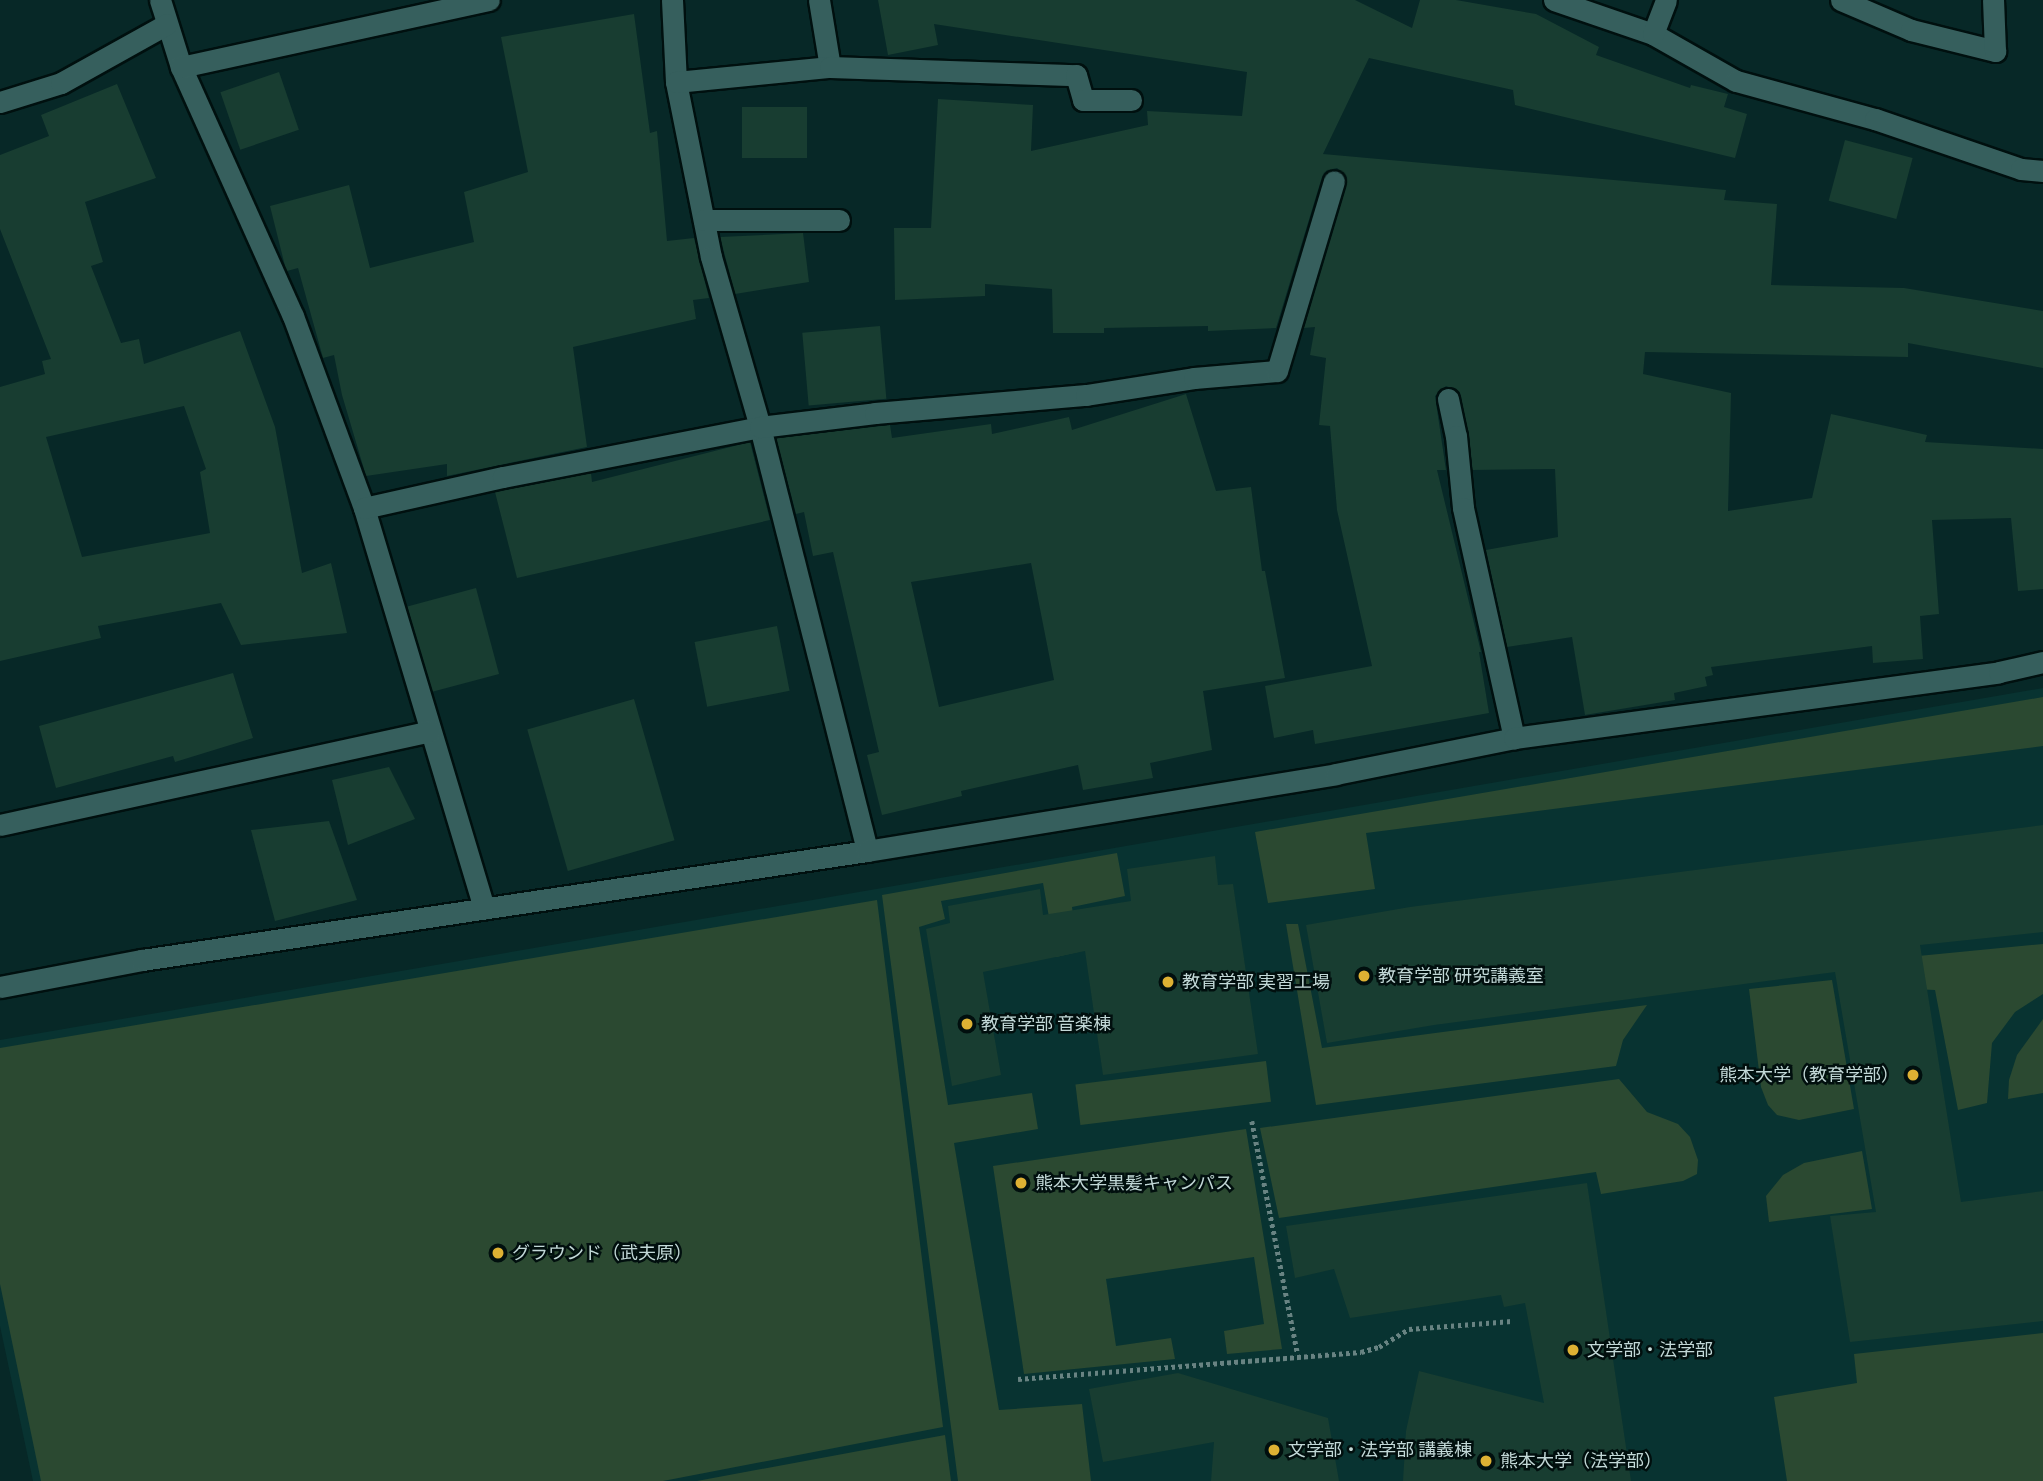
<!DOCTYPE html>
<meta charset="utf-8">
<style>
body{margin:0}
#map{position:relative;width:2043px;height:1481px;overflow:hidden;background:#072827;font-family:Signika,"Noto Sans JP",sans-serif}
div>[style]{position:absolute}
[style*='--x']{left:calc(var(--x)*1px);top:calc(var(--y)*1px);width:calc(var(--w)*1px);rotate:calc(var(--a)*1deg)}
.built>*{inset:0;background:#083331}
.green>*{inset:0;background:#2b4931;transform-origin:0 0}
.building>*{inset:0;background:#183d31;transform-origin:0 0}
.path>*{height:4.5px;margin-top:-2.25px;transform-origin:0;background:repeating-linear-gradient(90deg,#688382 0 3.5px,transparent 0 7px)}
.roads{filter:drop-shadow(2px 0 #00100f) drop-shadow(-2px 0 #00100f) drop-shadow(0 2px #00100f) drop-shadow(0 -2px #00100f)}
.minor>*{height:21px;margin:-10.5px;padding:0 10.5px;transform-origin:10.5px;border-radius:10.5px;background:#365f5d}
.dots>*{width:19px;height:19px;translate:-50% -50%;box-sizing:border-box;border:4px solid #010f0e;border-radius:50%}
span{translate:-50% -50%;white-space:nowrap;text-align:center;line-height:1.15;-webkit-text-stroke:5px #010f0e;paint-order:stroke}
.poi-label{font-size:18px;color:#c2d8d7}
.left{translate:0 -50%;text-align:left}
.right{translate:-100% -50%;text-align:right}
</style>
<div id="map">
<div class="built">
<div style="clip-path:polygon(2043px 688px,2043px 1481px,33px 1481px,0 1326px,0 1040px)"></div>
</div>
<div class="green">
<div style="clip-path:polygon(2043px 697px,2043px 746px,1366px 833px,1375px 889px,1268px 903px,1255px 832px)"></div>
<div style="clip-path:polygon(1117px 853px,1125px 896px,1072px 907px,1078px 952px,1056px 957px,1043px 883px,941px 901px,945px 919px,919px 927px,948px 1105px,1032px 1093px,1038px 1129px,954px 1143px,999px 1410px,1082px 1404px,1091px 1481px,958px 1481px,882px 895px)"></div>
<div style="clip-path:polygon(877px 900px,943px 1427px,663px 1481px,41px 1481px,0 1284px,0 1048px)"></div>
<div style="clip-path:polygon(1286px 924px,1298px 924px,1322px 1048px,1647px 1005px,1623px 1040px,1616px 1066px,1316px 1105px)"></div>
<div style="clip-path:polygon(2043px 944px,2043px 994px,2015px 1012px,1992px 1043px,1987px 1103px,1958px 1110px,1935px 990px,1912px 989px,1908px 957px)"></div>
<div style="clip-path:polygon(1832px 980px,1854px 1109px,1799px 1120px,1777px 1115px,1768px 1105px,1761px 1087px,1749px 989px)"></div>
<div style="clip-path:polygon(2043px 1019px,2043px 1093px,2008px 1099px,2009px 1080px,2017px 1055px)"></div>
<div style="left:1266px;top:1061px;width:41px;height:192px;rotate:83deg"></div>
<div style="clip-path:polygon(1619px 1079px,1647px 1112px,1678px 1124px,1690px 1137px,1698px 1160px,1697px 1174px,1683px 1181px,1601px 1194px,1596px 1172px,1279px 1218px,1260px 1128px)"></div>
<div style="clip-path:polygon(1246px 1129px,1282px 1349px,1227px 1354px,1224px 1331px,1264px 1324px,1254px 1257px,1106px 1279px,1116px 1346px,1171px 1338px,1175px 1359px,1024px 1374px,993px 1166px)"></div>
<div style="clip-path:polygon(1862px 1151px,1872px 1209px,1769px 1222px,1766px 1196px,1783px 1175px,1804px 1163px)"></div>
<div style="clip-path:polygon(2043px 1333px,2043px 1481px,1787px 1481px,1774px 1397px,1857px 1383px,1854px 1354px)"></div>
<div style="clip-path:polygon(945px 1435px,951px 1481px,697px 1481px)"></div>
</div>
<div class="building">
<div style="clip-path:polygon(878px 0,1355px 0,1412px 28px,1420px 0,1456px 0,1536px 14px,1599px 47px,1596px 55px,1690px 88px,1691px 85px,1728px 94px,1724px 107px,1747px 114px,1735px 158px,1515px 105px,1513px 90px,1369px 58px,1323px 154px,1726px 190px,1724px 200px,1777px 204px,1771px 285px,1904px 288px,2043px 311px,2043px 368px,1908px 343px,1908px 357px,1645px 352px,1643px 374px,1731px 393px,1728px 511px,1812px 498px,1831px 414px,1927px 435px,1925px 442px,2043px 449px,2043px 589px,2018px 591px,2011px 518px,1932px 520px,1939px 614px,1920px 616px,1923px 659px,1873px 663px,1872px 646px,1711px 667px,1713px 675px,1705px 677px,1707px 686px,1674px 693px,1675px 700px,1585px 715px,1572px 637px,1507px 647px,1486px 550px,1558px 537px,1555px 469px,1472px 470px,1461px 396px,1457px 390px,1446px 386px,1435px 396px,1446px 470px,1437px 470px,1481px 652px,1479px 652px,1489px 713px,1315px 744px,1313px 730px,1274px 738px,1265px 686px,1372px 666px,1337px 510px,1330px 426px,1319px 425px,1326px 358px,1310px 355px,1315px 327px,1304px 328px,1347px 177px,1337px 168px,1326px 171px,1322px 177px,1276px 328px,1208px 331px,1208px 326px,1104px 328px,1104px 333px,1053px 333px,1052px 289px,985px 284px,985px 296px,895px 300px,894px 228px,931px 228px,938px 99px,1033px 105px,1031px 151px,1148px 125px,1147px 111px,1242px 116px,1247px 72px,934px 24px,938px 45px,888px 55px)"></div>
<div style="clip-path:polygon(634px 14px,650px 133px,657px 131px,667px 241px,694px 238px,709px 298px,693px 300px,696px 319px,573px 347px,587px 447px,447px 476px,447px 464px,366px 476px,342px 395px,334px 355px,323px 358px,298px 268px,287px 271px,285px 266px,270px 206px,349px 185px,370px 268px,474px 242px,464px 192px,528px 172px,501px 37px)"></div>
<div style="left:279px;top:72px;width:61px;height:62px;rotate:71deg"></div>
<div style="clip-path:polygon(evenodd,117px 84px,156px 178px,85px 202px,103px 262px,91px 266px,121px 343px,139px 339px,144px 364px,240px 331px,275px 427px,302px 573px,331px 563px,347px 633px,241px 645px,221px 603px,98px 626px,101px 638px,0 661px,0 387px,45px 374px,42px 361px,51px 359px,0 229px,0 155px,49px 136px,41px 115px,117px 84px,184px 406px,206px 469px,200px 472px,210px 533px,82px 557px,46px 437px,184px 406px)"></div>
<div style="left:742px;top:107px;width:65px;height:51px"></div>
<div style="left:1845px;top:140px;width:70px;height:63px;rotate:15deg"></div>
<div style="clip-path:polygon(803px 233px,809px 282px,735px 294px,720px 237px)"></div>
<div style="left:880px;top:326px;width:73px;height:78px;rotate:85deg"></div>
<div style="clip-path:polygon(evenodd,1186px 394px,1216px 491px,1251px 487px,1262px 571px,1265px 571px,1285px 678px,1203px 691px,1212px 750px,1150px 763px,1153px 778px,1083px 790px,1078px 765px,961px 791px,962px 796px,882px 815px,867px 755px,879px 752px,833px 552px,813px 556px,804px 512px,796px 514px,776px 438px,890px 425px,892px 438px,991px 424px,992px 434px,1069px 417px,1072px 430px,1186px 394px,1031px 563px,1054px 680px,939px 707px,911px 582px,1031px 563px)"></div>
<div style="clip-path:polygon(750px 442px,770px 520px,517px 578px,495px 492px,591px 473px,592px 482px)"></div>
<div style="left:476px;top:588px;width:89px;height:71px;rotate:75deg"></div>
<div style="left:777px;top:626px;width:66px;height:84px;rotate:79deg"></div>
<div style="clip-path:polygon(233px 673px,253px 738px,175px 762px,173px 756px,56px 788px,39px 726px)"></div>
<div style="left:634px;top:699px;width:147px;height:111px;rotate:74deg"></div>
<div style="clip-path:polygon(389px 767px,415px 819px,348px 845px,332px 780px)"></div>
<div style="clip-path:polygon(329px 821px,357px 900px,275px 921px,251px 830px)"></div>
<div style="clip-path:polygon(2043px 825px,2043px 932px,1920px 945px,1961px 1202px,2043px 1191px,2043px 1321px,1850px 1342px,1830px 1216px,1876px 1212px,1835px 972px,1434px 1025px,1327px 1043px,1306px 925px,1410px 907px)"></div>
<div style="clip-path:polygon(1215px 856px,1218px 885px,1233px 884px,1258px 1054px,1103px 1075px,1085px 951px,983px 972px,1001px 1075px,952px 1086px,926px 929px,950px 923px,948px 906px,1040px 889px,1043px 915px,1131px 901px,1127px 869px)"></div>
<div style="clip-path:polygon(1587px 1183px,1631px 1481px,1403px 1481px,1406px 1431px,1419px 1371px,1544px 1403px,1525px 1303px,1504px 1307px,1501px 1295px,1350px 1318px,1334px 1269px,1295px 1278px,1286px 1226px)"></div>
<div style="clip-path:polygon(1178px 1373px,1328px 1418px,1339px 1481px,1211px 1481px,1214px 1442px,1103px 1462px,1089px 1389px)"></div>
</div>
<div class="path">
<div style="--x:1252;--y:1121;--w:238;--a:78.9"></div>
<div style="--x:1018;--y:1379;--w:344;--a:-4.5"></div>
<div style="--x:1361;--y:1352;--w:19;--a:-16"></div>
<div style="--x:1379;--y:1347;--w:35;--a:-31"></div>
<div style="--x:1409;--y:1329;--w:103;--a:-4.4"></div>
</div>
<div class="roads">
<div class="minor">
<div style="--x:160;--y:0;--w:70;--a:72.6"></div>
<div style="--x:181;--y:67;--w:273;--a:65.8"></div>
<div style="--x:293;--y:316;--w:205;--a:69.7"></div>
<div style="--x:364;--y:508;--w:418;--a:73.3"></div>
<div style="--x:672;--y:0;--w:82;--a:87.2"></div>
<div style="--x:676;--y:82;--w:178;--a:78.7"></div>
<div style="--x:711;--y:257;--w:177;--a:73.9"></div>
<div style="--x:760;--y:427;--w:437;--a:75.8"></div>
<div style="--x:819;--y:0;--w:68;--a:80.7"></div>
<div style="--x:1554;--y:0;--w:105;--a:19"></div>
<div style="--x:1653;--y:34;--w:95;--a:29.5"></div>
<div style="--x:1736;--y:81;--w:144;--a:15.3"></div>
<div style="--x:1875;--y:119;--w:154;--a:18.9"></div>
<div style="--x:2021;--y:169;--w:22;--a:5"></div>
<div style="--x:1841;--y:0;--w:76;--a:23.2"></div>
<div style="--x:1911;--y:30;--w:87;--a:14"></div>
<div style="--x:1995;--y:51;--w:51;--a:-92.2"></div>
<div style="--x:1653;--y:34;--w:36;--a:-69"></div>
<div style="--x:181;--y:67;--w:315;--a:-12.3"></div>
<div style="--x:676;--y:82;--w:155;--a:-5.6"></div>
<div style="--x:830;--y:67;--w:246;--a:1.9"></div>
<div style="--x:1076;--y:75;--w:26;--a:74"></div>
<div style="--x:1083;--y:100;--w:48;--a:0"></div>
<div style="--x:0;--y:102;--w:64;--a:-17.3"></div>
<div style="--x:61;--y:83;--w:121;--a:-29.1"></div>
<div style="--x:704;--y:220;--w:135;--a:0"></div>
<div style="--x:1448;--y:399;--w:38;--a:78"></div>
<div style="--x:1456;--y:436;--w:72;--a:84.4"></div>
<div style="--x:1463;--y:508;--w:236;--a:77.5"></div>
<div style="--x:364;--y:508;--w:142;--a:-12.6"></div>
<div style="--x:503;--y:477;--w:262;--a:-11"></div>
<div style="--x:760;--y:427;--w:116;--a:-6.9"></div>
<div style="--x:875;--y:413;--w:212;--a:-4.9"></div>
<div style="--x:1086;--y:395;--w:109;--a:-8.9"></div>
<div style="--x:1194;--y:378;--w:83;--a:-4.8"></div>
<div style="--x:1277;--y:371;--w:198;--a:-73.3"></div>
<div style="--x:0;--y:825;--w:440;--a:-12.3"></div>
<div style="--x:0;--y:987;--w:145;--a:-10.8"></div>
<div style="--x:142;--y:960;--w:733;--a:-8.55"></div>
<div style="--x:867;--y:851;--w:475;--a:-9.3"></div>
<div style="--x:1336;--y:774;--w:182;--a:-11.4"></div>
<div style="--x:1514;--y:738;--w:489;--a:-7.7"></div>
<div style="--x:1999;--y:672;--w:45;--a:-12.8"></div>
</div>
</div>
<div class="dots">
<div style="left:1364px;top:976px;background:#ddb133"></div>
<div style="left:1168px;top:982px;background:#ddb133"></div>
<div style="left:967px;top:1024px;background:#ddb133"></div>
<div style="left:1913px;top:1075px;background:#ddb133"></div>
<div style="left:1021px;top:1183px;background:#ddb133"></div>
<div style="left:498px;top:1253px;background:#ddb133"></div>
<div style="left:1573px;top:1350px;background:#ddb133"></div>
<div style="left:1274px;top:1450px;background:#ddb133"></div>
<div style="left:1486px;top:1461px;background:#ddb133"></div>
</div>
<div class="poi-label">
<span class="left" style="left:1378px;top:976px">教育学部 研究講義室</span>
<span class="left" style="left:1182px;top:982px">教育学部 実習工場</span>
<span class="left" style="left:981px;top:1024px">教育学部 音楽棟</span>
<span class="right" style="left:1899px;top:1075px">熊本大学（教育学部）</span>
<span class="left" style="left:1035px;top:1183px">熊本大学黒髪キャンパス</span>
<span class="left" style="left:512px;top:1253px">グラウンド（武夫原）</span>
<span class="left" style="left:1587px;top:1350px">文学部・法学部</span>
<span class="left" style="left:1288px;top:1450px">文学部・法学部 講義棟</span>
<span class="left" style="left:1500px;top:1461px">熊本大学（法学部）</span>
</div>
</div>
